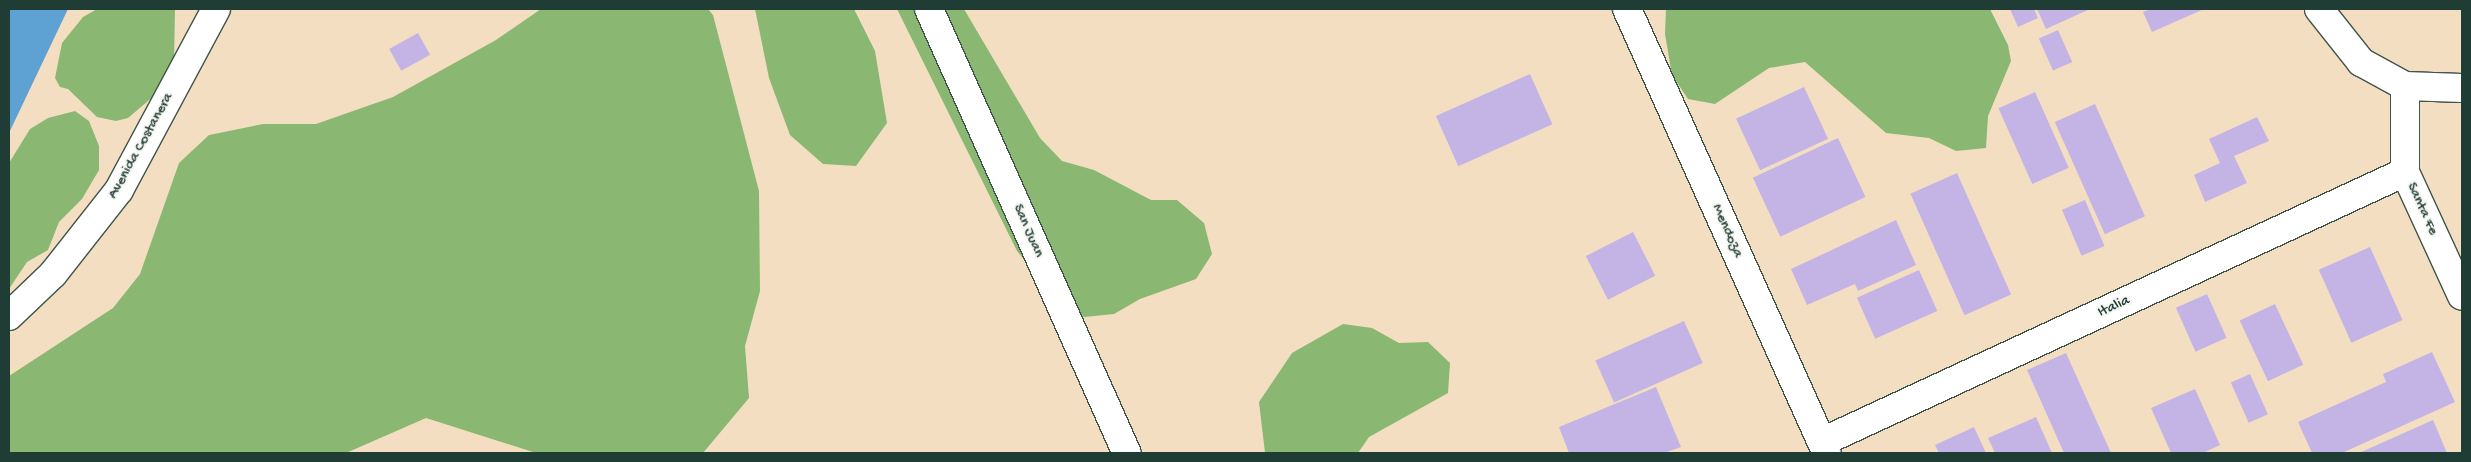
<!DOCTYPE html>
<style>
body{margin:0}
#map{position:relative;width:2471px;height:462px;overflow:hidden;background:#f3dec2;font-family:"Gochi Hand",sans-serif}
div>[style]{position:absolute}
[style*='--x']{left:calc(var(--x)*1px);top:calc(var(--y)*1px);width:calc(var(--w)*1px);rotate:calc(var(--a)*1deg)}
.forest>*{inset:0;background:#8ab872}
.water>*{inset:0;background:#5ea2d3}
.building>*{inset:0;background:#c4b4e6;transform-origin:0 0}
.roads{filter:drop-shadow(1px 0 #3f5549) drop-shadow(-1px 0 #3f5549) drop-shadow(0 1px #3f5549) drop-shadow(0 -1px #3f5549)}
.minor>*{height:28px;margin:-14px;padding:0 14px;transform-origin:14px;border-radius:14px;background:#fff}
span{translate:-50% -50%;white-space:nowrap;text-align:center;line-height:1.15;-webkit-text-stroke:4px #f6f6f2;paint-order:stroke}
.street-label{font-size:15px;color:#1f3d34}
.frame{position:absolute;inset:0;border:10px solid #1f3d34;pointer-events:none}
</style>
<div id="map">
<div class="forest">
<div style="clip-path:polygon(97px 9px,175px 9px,174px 61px,155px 95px,128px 118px,116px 121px,97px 117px,68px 89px,60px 87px,55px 78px,62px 43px,83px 17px)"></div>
<div style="clip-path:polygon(541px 9px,708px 9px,713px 15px,759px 191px,760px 291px,745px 346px,749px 398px,703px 453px,536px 453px,426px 418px,346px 453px,9px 453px,9px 376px,113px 308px,140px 274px,179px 163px,209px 135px,263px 124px,316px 124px,393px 97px,496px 40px)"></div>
<div style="clip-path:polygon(755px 9px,854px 9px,875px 51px,887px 123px,856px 166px,823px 164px,790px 135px,769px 78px)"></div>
<div style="clip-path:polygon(897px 9px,964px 9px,1040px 138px,1062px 161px,1094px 170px,1151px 200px,1177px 200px,1204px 223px,1212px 254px,1196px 279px,1140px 299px,1114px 314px,1084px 317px,1037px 275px,1017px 251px)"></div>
<div style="clip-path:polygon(1666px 9px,1990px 9px,2008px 45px,2011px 61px,1988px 116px,1986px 148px,1956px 151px,1929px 138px,1886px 133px,1805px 62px,1769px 68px,1715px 104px,1688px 99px,1672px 75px,1665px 34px)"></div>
<div style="clip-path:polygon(75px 111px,89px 121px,99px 146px,99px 170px,82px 199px,59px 222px,48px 250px,27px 262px,9px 289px,9px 163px,30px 129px,48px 118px)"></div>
<div style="clip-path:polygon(1343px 324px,1372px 328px,1399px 343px,1428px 342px,1450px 363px,1448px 393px,1369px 437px,1358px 453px,1265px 453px,1259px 402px,1292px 353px)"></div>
</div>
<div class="water">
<div style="clip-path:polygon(9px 9px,68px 9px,9px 133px)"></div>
</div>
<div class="building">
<div style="clip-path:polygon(2010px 9px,2034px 9px,2038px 18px,2018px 27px)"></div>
<div style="clip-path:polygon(2037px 9px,2090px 9px,2046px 29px)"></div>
<div style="clip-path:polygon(2150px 9px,2204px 9px,2152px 32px,2143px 12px)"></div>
<div style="left:2058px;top:30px;width:35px;height:21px;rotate:66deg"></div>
<div style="left:418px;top:33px;width:25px;height:33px;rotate:61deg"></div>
<div style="left:1530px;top:74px;width:55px;height:103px;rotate:66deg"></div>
<div style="left:1804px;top:87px;width:57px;height:75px;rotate:65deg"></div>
<div style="left:2035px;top:92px;width:83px;height:40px;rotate:66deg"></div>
<div style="left:2095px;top:104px;width:123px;height:44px;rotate:66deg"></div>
<div style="clip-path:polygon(2257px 117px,2269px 141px,2234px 156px,2247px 183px,2205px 202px,2194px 175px,2220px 163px,2209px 139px)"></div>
<div style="left:1838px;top:138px;width:65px;height:94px;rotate:65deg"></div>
<div style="left:1957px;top:173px;width:133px;height:51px;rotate:66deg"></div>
<div style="left:2085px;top:200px;width:50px;height:25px;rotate:67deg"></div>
<div style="clip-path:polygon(1896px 220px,1916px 265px,1858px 291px,1855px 284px,1807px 305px,1791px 269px)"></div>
<div style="left:1633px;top:232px;width:49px;height:53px;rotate:63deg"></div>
<div style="left:2370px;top:247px;width:80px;height:56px;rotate:66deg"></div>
<div style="left:1919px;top:270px;width:45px;height:68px;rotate:66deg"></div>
<div style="left:2207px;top:294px;width:48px;height:34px;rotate:66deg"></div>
<div style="left:2275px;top:304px;width:67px;height:39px;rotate:65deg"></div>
<div style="left:1684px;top:321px;width:46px;height:97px;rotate:66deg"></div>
<div style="clip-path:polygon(2432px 352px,2455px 402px,2342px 453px,2312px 453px,2298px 422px,2386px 382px,2383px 374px)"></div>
<div style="clip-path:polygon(2066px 353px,2111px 453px,2064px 453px,2027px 370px)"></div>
<div style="left:2250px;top:374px;width:44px;height:21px;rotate:66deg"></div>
<div style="clip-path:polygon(1656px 387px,1681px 447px,1664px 453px,1569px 453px,1559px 427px)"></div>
<div style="clip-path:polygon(2195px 389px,2220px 445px,2203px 453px,2171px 453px,2151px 408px)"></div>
<div style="clip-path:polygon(2036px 417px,2052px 453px,1995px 453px,1988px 438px)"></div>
<div style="clip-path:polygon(2433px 420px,2447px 453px,2359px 453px)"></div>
<div style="clip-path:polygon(1974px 427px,1986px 453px,1939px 453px,1935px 445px)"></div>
</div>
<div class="roads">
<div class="minor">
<div style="--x:929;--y:9;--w:486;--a:66"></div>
<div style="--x:1627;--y:9;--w:487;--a:65.8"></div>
<div style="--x:2319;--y:9;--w:68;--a:51.6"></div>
<div style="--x:2361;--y:62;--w:50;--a:28.6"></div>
<div style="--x:2405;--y:86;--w:57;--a:2"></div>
<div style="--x:2405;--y:86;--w:86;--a:90"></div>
<div style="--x:2405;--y:172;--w:136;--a:65.3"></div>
<div style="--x:9;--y:316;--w:61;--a:-43.7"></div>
<div style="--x:53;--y:274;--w:107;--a:-51.8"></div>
<div style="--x:119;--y:190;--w:205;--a:-61.8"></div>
<div style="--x:1822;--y:442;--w:642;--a:-24.85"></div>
</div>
</div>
<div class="street-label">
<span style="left:141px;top:146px;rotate:-61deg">Avenida Costanera</span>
<span style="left:2422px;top:209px;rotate:65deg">Santa Fe</span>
<span style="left:1028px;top:231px;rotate:66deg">San Juan</span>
<span style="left:1727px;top:231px;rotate:66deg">Mendoza</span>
<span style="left:2114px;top:307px;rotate:-25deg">Italia</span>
</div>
<div class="frame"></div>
</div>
